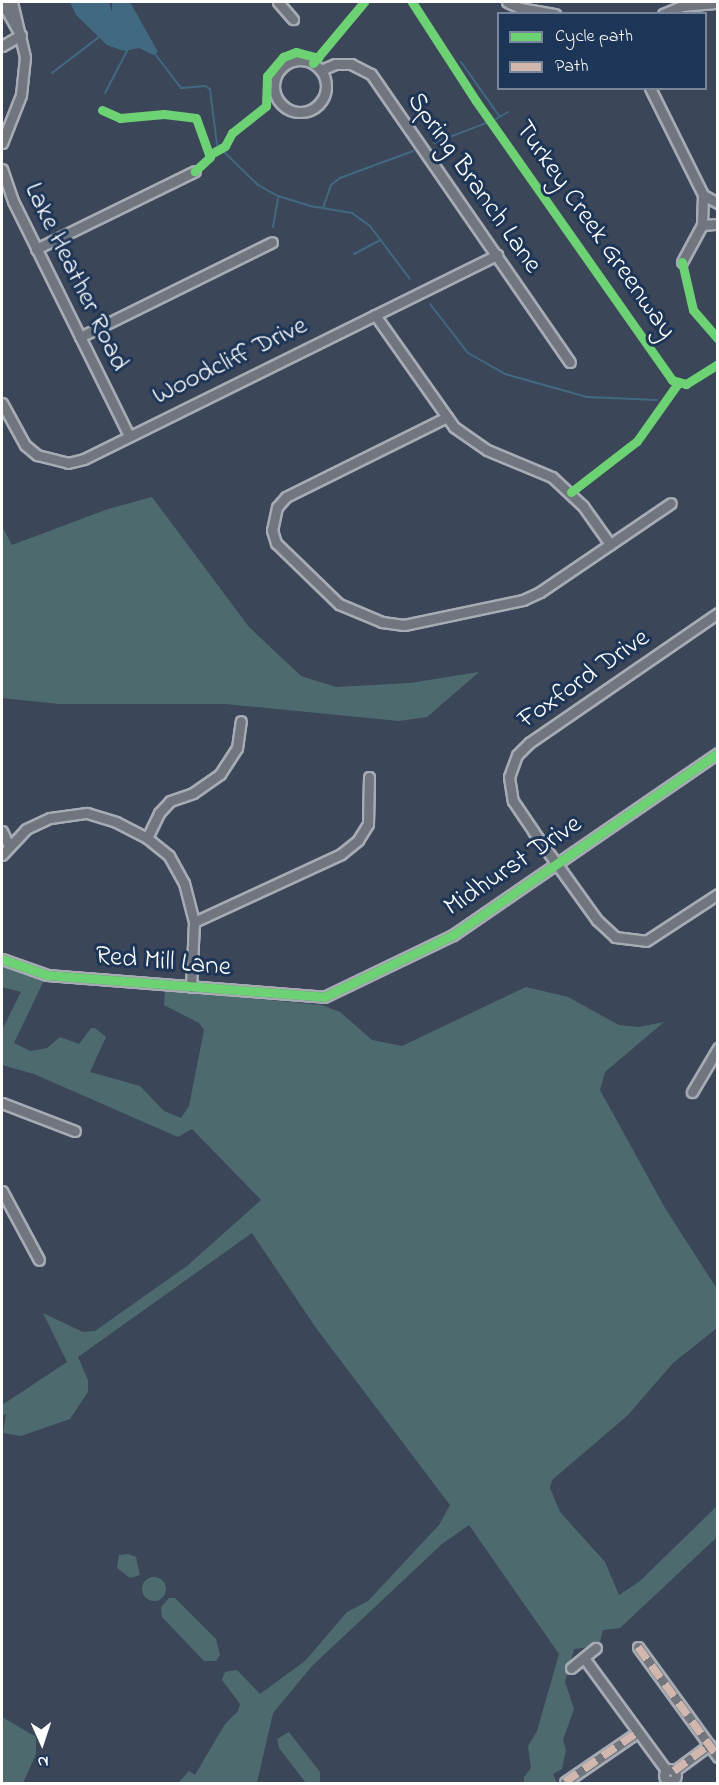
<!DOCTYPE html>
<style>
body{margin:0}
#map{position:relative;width:719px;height:1785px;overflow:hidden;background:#3c4659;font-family:"Indie Flower",sans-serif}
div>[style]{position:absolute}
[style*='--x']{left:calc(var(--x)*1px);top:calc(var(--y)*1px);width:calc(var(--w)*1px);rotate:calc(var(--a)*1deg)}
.green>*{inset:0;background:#4d6b6e}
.round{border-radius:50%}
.water>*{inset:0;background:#416981}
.stream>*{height:2px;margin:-1px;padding:0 1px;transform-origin:1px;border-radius:1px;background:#416981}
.roads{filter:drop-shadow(2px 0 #a7acb4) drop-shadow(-2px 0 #a7acb4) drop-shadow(0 2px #a7acb4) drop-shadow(0 -2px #a7acb4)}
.street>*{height:9px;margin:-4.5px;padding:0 4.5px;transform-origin:4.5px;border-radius:4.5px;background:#70757e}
.street>.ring{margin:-4.5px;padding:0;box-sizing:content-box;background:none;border:9px solid #70757e;border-radius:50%}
.quiet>*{height:8px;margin-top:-4px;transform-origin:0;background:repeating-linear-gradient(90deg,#d1b7ad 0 15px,transparent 0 23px)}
.cycleway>*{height:9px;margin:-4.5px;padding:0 4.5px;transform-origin:4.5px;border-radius:4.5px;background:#6cd273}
span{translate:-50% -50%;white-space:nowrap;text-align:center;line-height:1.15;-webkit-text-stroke:6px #1d3557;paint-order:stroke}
.street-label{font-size:27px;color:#fff}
.frame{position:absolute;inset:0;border:3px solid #fff;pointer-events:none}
.legend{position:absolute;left:497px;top:12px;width:210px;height:78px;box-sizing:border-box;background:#1d3557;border:2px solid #77869a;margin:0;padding:8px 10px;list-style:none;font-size:18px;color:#fff}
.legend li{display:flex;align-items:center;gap:12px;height:30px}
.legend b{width:30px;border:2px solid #77869a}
.north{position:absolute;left:12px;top:1713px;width:60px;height:60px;-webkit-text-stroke:4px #1d3557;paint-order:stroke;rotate:177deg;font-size:16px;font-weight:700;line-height:24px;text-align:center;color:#fff}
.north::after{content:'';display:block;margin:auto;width:21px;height:27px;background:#fff;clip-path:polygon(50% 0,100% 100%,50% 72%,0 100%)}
</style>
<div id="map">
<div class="green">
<div style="clip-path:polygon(152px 497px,249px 627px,301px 676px,336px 687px,410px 683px,479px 672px,427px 717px,399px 721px,225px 704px,59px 704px,2px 698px,2px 526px,12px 545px,108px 509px)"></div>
<div style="clip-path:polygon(2px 963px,45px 978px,14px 1043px,30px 1051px,47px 1048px,60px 1037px,79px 1044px,91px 1028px,95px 1028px,106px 1037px,90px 1072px,140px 1086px,164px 1111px,181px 1118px,189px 1106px,204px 1030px,199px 1023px,164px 1005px,165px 990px,322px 1005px,340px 1012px,372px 1040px,402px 1046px,526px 987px,568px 997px,619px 1025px,639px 1027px,664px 1022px,605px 1072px,600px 1090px,665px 1208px,717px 1289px,717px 1328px,673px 1363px,628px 1415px,552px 1480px,550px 1488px,560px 1512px,605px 1562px,619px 1595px,640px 1581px,717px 1506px,717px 1537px,620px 1628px,603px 1630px,599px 1646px,574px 1649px,565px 1682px,574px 1709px,563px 1740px,566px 1750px,562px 1769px,553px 1774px,557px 1783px,524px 1783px,524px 1777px,531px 1768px,528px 1746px,537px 1731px,559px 1654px,469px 1525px,442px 1544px,312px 1666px,273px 1713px,257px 1783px,178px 1783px,189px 1771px,195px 1775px,225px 1724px,238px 1711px,240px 1704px,222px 1680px,225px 1672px,237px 1670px,260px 1694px,305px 1661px,347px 1612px,368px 1601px,439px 1525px,450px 1505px,316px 1328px,252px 1233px,78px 1357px,88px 1380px,88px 1392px,70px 1419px,21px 1436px,3px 1433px,6px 1414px,2px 1416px,2px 1405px,67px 1362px,43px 1313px,83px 1332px,95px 1331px,187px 1266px,261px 1200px,192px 1129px,178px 1137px,34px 1074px,2px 1065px,2px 1030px,21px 992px,2px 987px)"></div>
<div style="clip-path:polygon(128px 1554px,136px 1557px,140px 1575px,130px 1578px,117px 1568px,119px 1555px)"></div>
<div class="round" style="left:142px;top:1577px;width:24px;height:24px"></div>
<div style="clip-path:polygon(169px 1598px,175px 1598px,216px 1639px,220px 1655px,216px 1661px,204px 1661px,162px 1617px,161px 1607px)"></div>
<div style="clip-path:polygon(2px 1717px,36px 1737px,36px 1754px,23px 1783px,2px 1783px)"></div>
<div style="clip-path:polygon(289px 1732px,320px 1772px,320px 1783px,306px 1783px,279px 1748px,277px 1739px)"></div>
</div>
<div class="water">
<div style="clip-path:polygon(70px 2px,109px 2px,112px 12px,112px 2px,130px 2px,158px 52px,153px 55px,139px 48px,124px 51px,107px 45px,76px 15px)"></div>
</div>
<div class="stream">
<div style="--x:155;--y:54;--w:43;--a:52.6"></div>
<div style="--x:181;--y:88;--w:24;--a:-5"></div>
<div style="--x:205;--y:86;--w:6;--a:31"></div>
<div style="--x:210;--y:89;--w:56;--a:82.9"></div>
<div style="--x:217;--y:145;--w:57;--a:44.3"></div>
<div style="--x:258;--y:185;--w:23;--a:29"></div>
<div style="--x:278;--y:196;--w:34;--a:17"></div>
<div style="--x:310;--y:206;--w:43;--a:9.5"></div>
<div style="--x:352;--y:213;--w:22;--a:36"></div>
<div style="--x:370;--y:226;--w:66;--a:53"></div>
<div style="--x:461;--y:62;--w:67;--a:54.7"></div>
<div style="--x:52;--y:73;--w:59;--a:-37.5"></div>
<div style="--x:105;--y:93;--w:50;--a:-62.4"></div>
<div style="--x:496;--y:119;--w:14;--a:-30"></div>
<div style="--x:434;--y:143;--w:56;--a:-21"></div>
<div style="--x:323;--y:208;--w:24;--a:-71"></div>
<div style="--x:331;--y:185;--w:11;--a:-38"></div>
<div style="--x:340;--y:178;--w:78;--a:-20.3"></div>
<div style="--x:273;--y:227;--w:29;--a:-80"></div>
<div style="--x:354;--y:254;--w:30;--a:-28"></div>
<div style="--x:430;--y:304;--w:62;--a:52.2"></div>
<div style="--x:468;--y:353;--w:43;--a:29.6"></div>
<div style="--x:505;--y:374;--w:85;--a:15.7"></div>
<div style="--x:587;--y:397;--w:70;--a:2.5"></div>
</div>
<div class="roads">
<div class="street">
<div style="--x:2;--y:2;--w:35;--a:61"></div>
<div style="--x:278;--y:2;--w:23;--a:49"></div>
<div style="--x:507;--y:2;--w:14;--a:25"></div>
<div style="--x:520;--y:8;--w:36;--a:10"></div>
<div style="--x:663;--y:14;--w:21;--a:-23"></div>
<div style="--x:682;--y:6;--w:36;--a:-5"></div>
<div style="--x:2;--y:46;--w:22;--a:-30"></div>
<div class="ring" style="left:274px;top:60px;width:43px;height:43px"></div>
<div style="--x:321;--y:70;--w:15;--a:-23"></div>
<div style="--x:335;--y:64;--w:16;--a:0"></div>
<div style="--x:351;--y:64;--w:22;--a:27"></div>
<div style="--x:371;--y:74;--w:350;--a:55.4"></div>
<div style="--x:650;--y:88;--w:119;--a:63.6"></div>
<div style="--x:703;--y:195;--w:30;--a:92"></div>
<div style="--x:702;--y:225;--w:42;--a:118.4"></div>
<div style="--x:2;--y:143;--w:52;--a:-68.4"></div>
<div style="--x:21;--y:95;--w:38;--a:-84"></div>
<div style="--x:25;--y:57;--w:57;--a:-103.3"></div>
<div style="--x:2;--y:169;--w:34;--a:71"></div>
<div style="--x:13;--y:201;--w:262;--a:63.7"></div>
<div style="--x:703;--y:195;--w:17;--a:28"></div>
<div style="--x:702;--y:225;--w:16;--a:-4"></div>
<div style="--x:36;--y:249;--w:177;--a:-26.1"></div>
<div style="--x:375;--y:315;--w:137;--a:54.8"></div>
<div style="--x:454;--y:427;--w:40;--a:34.9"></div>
<div style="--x:487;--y:450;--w:70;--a:22.6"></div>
<div style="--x:552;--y:477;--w:42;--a:43.1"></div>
<div style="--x:583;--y:506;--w:47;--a:54.6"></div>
<div style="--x:80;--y:337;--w:214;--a:-26.3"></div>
<div style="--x:2;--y:403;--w:48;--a:61.3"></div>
<div style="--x:25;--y:445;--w:16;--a:40"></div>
<div style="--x:37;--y:455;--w:32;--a:14"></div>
<div style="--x:68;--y:463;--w:16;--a:-14"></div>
<div style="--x:84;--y:459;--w:461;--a:-26.3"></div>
<div style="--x:447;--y:417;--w:180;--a:153.6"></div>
<div style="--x:286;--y:497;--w:13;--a:132"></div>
<div style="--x:277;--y:507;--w:24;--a:102"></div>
<div style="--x:272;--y:530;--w:14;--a:73"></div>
<div style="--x:276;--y:543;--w:88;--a:44.1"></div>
<div style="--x:339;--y:604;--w:47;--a:22.7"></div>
<div style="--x:382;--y:622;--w:22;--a:8"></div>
<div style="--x:404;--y:625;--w:122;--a:-11.9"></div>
<div style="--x:523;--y:600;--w:19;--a:-25"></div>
<div style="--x:540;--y:592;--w:158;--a:-34.2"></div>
<div style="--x:718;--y:613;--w:229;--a:145.5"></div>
<div style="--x:529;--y:743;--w:17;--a:135"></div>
<div style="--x:517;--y:755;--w:23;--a:110"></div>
<div style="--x:509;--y:777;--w:24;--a:81"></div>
<div style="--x:513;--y:801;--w:36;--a:56"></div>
<div style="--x:533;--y:831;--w:110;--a:54.3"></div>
<div style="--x:597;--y:920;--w:25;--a:43"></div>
<div style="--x:615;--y:937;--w:31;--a:7"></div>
<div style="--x:646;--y:941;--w:86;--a:-33.1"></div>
<div style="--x:2;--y:831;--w:14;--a:65"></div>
<div style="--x:147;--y:838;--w:28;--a:-64"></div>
<div style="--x:159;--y:813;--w:16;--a:-47"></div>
<div style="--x:170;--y:801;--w:24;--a:-19"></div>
<div style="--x:193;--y:793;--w:33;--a:-35"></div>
<div style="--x:220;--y:774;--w:31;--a:-57"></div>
<div style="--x:237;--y:748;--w:27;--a:-82"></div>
<div style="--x:2;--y:855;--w:35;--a:-47"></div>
<div style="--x:26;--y:829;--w:26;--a:-25"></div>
<div style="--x:50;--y:818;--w:37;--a:-8"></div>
<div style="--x:87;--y:813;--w:30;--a:17"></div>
<div style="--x:116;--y:822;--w:35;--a:27"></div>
<div style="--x:147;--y:838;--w:28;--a:39"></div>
<div style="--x:169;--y:856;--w:31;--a:61"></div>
<div style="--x:184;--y:883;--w:40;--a:75.6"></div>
<div style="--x:194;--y:922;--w:65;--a:92.6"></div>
<div style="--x:194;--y:922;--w:162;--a:-24.8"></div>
<div style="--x:341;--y:854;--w:22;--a:-39"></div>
<div style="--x:358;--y:840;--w:19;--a:-58"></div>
<div style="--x:368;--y:824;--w:47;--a:-88.8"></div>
<div style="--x:2;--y:959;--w:48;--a:19.6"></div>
<div style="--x:47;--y:975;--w:278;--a:4.5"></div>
<div style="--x:324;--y:997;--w:143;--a:-25.7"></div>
<div style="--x:453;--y:935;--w:321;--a:-34.5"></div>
<div style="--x:692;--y:1092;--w:51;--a:-59.4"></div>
<div style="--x:2;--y:1103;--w:78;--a:21"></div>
<div style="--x:2;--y:1191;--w:78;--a:61.8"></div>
<div style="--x:638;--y:1647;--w:136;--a:54"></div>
<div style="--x:584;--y:1658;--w:139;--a:53.8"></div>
<div style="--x:571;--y:1668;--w:32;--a:-39"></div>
<div class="ring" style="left:664px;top:1769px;width:3px;height:3px"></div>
<div style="--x:674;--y:1771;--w:44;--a:-36.6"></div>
<div style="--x:565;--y:1782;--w:88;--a:-34.4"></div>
</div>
</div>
<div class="quiet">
<div style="--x:638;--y:1647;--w:136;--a:54"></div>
<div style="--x:674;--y:1771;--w:44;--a:-36.6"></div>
<div style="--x:565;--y:1782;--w:88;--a:-34.4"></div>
</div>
<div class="cycleway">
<div style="--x:412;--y:2;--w:118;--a:57.1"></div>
<div style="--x:476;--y:101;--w:341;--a:54.9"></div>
<div style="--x:672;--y:380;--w:15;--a:16"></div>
<div style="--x:686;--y:384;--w:38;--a:-32"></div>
<div style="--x:313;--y:63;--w:80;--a:-50.1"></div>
<div style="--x:102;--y:110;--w:20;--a:24"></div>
<div style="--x:120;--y:118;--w:44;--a:-5.2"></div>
<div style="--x:164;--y:114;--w:32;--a:7"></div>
<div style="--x:196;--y:118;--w:41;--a:70.3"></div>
<div style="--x:210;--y:157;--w:21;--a:137"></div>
<div style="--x:209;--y:155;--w:18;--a:-29"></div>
<div style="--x:225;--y:146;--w:15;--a:-62"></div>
<div style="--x:232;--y:133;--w:43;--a:-38.5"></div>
<div style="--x:266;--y:106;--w:30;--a:-88"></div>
<div style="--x:267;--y:76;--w:25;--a:-50"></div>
<div style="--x:283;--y:57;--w:14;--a:-21"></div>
<div style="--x:296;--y:52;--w:23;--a:15"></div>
<div style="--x:682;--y:262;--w:49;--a:77.1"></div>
<div style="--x:693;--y:310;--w:38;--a:49"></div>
<div style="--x:571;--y:492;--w:83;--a:-37.7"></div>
<div style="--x:637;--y:441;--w:71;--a:-54.7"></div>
<div style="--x:2;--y:959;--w:48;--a:19.6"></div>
<div style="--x:47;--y:975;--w:278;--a:4.5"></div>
<div style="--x:324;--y:997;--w:143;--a:-25.7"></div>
<div style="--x:453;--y:935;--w:321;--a:-34.5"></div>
</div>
<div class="street-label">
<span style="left:474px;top:183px;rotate:55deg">Spring Branch Lane</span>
<span style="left:595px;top:230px;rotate:55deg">Turkey Creek Greenway</span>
<span style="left:76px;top:277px;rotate:64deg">Lake Heather Road</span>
<span style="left:230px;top:361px;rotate:-26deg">Woodcliff Drive</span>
<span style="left:584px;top:679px;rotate:-35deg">Foxford Drive</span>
<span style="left:513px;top:866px;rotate:-34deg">Midhurst Drive</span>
<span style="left:163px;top:962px;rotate:5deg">Red Mill Lane</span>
</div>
<div class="frame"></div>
<ul class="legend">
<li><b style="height:8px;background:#6cd273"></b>Cycle path</li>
<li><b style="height:8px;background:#d1b7ad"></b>Path</li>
</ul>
<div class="north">N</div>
</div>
